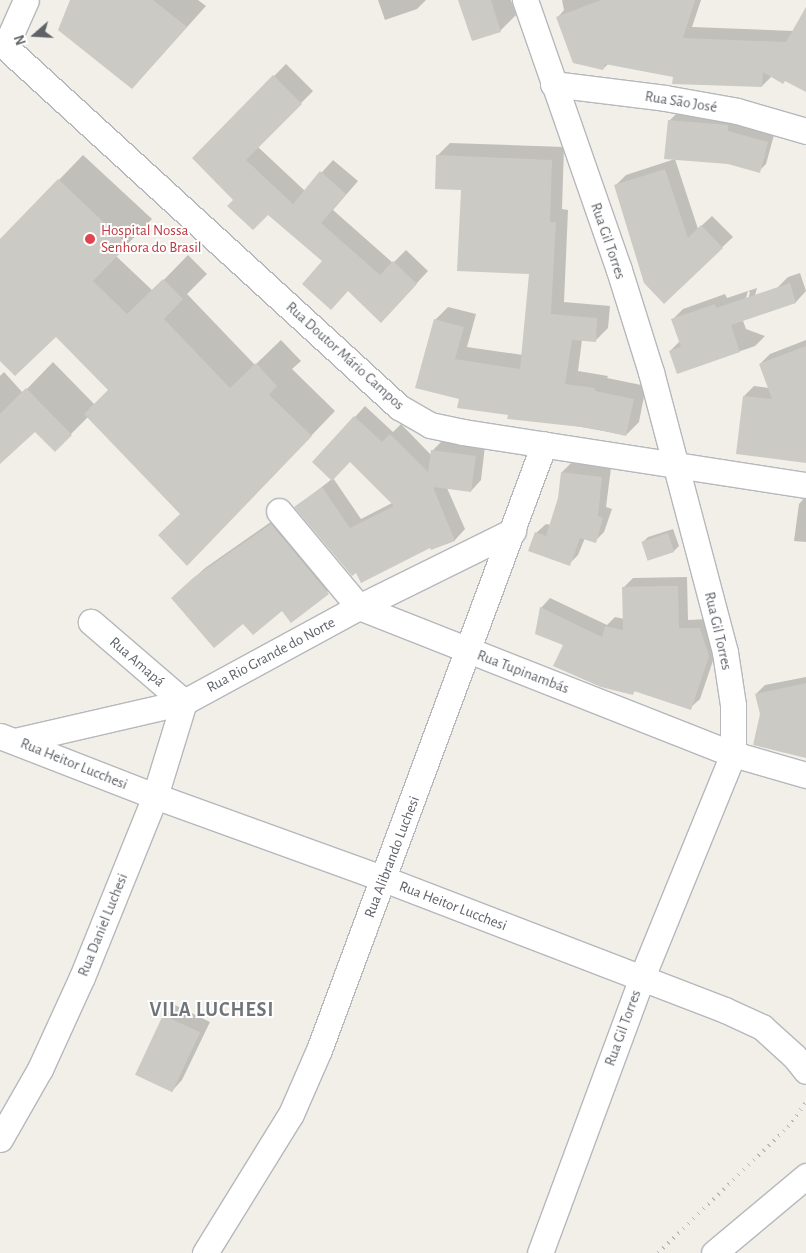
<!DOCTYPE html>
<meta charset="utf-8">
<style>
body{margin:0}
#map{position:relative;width:806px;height:1253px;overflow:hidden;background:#f1efe8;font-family:"Alegreya Sans",sans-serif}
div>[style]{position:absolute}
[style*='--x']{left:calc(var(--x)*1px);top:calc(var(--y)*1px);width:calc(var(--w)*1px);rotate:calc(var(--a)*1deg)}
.shadow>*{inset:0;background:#0003}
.building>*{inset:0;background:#cccac5;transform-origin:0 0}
.roads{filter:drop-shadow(1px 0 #b5b8bc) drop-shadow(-1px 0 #b5b8bc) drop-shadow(0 1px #b5b8bc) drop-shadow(0 -1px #b5b8bc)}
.minor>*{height:25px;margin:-12.5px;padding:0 12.5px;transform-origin:12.5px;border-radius:12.5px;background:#fff}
.rail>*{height:4px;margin-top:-2px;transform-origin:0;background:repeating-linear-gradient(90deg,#b6b7b8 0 1px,transparent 0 7px)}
.dots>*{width:14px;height:14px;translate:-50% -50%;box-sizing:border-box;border:2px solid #fff;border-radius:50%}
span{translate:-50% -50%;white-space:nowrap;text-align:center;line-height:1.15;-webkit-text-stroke:4px #fff;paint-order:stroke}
.street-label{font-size:15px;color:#5f6368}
.health-label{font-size:15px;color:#be3a42}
.left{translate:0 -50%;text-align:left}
.district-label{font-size:20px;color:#70757a;font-weight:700;letter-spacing:1px}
.north{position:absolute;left:10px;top:10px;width:50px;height:50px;-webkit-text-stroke:4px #fff;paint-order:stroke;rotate:251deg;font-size:14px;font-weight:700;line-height:20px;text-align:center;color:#5f6368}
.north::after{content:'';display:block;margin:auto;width:18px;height:22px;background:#5f6368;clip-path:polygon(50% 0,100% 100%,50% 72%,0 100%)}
</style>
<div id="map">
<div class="shadow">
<div style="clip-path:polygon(72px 0,198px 0,206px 6px,132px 88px)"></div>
<div style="clip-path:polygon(378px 0,426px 0,417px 9px,385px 20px)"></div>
<div style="clip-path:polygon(460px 0,511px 0,516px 15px,500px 31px)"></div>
<div style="clip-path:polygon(562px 0,701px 0,692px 27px,794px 31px,806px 14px,806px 90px,786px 80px,772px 76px,762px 86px,674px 76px,609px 63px,603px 69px,558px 17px,564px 10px)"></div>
<div style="clip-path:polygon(286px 64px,313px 91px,258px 147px,305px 191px,333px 160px,358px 181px,333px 210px,393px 263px,406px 250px,428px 271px,393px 309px,323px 261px,268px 213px,235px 200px,193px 158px)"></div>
<div style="clip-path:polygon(676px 114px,735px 118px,735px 124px,774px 135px,766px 164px,759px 171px,669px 121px)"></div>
<div style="clip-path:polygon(450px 143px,564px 147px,562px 209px,568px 210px,564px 302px,610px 306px,608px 328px,595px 341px,582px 340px,578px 371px,608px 376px,607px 378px,646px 386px,639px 422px,626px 435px,509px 414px,460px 398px,435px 320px,448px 307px,476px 314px,467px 347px,523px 355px,530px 273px,437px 156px)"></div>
<div style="clip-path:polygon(83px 155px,152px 219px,116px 256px,153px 291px,188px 255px,207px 274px,187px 294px,255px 365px,281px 340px,301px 361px,292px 369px,335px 411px,211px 540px,181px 514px,88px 417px,55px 450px,35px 430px,0 463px,0 376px,4px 372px,23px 393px,53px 362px,95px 405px,110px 390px,56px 335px,0 359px,0 241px)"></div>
<div style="clip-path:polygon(675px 159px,698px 229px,712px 216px,733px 237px,664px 302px,615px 186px,626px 175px)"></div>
<div style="clip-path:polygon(800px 273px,806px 291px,796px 302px,765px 312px,777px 288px,788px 277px)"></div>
<div style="clip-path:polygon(757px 288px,751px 310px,742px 318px,746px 329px,765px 336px,755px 346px,678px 373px,670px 351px,680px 341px,673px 319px,683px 309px,725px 294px,727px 298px,748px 291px,741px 315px,744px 315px,750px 292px,748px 291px)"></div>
<div style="clip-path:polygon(806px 340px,806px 462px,744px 396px,754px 386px,769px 388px,760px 364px,770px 354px)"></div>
<div style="clip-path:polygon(evenodd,365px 406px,393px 432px,401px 424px,431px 455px,432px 451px,442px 441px,485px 446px,481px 480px,471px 491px,447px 488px,465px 529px,455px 540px,432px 549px,430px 546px,356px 571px,296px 507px,332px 479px,314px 462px,365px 406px,350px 460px,392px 503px,361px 519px,333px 478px,350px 460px)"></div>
<div style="clip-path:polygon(571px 463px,611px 468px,606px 507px,612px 509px,604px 532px,595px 541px,585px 538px,578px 555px,569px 564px,536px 533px,546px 524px,551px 525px,559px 499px,562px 472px)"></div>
<div style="clip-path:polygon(806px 496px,806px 542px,794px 541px,799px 504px)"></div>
<div style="clip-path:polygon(282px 514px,339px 582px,292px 621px,282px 610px,244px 622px,172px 598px,205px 568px)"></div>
<div style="clip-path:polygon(673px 529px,679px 546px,674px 551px,643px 542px,648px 537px)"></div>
<div style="clip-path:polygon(687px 577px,688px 620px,709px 619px,718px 646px,700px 699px,690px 708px,636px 690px,633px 693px,564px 644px,541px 608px,550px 598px,607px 625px,615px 617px,624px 619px,623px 588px,633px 578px)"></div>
<div style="clip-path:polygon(806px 677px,806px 757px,756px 694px,765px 685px)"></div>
<div style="clip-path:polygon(175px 1005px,210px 1022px,182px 1080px,172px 1091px,137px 1074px,164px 1016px)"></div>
</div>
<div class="building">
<div style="clip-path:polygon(70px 0,153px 0,187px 27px,132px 89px,58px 30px)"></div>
<div style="clip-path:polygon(458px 0,491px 0,501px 32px,472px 41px)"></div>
<div style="clip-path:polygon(601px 0,695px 0,683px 38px,786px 42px,806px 7px,806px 92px,785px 81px,783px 84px,763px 72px,762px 87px,672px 84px,673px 77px,605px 64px,603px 70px,573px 63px,556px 17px)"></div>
<div style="clip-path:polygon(273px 75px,302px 104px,246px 160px,293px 204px,320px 171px,346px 194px,321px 223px,380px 275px,393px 261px,417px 284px,381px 323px,348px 291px,331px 310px,302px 284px,322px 261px,268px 215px,253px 230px,227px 206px,233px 200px,192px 158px)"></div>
<div style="clip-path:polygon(668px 120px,728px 125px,728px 131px,768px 142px,760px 173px,728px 164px,664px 159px)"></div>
<div style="clip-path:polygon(436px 155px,552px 160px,550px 222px,556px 222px,551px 314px,597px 318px,596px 342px,572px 340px,565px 384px,595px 388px,595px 391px,634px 399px,626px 436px,590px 428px,507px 419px,508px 415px,457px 408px,459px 399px,415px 388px,434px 319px,464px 327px,455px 359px,520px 369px,529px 274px,457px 271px,461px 190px,435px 189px)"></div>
<div style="clip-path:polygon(665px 169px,688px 238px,701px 225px,723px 248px,664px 304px,644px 283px,614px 185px)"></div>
<div style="clip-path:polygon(58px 179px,128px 245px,93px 281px,127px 314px,163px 279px,183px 299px,164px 319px,230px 388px,256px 363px,277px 386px,269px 395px,312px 436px,187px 566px,158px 535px,180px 514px,84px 414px,108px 390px,56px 337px,15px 376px,0 361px,0 239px)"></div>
<div style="clip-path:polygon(790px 283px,796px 303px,731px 325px,740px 352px,677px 374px,669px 351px,681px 347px,671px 319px,715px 304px,716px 308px)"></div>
<div style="clip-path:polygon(806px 346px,806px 463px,736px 454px,743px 396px,772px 399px,759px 364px)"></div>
<div style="clip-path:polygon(26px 388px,72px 435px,55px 452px,35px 432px,0 464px,0 414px)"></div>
<div style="clip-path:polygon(354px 416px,382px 442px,390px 434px,428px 472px,431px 450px,476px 456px,471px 492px,433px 487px,455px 541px,431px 550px,430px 548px,361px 583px,356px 573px,352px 576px,294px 507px,322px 487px,350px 528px,394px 506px,350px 462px,332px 481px,312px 462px)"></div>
<div style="clip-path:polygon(561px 472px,602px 477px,598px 516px,603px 518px,596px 543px,580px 538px,570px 566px,528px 551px,535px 532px,546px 536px,558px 498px)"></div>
<div style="clip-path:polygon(271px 524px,329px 594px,291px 623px,282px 611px,253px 635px,243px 624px,214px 648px,171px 598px,193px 578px)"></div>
<div style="left:668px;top:533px;width:20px;height:28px;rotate:72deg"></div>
<div style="clip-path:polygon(663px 586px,678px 586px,679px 628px,700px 628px,709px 656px,691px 710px,634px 691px,633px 695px,601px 687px,553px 666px,563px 645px,535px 634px,540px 607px,602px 637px,605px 626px,623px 630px,622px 587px)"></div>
<div style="clip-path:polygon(806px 683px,806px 758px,753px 745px,760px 714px,755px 694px)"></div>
<div style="left:163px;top:1015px;width:41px;height:66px;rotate:25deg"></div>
</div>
<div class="roads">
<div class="minor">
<div style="--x:525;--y:0;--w:286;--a:70.8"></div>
<div style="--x:619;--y:270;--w:107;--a:72.6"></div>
<div style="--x:651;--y:372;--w:290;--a:75.2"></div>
<div style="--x:725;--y:652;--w:54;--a:81.4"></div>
<div style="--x:733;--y:705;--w:49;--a:90"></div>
<div style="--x:733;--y:754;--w:244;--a:112.2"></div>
<div style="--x:641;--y:980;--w:291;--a:110.3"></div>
<div style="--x:0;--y:42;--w:541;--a:42.45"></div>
<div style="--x:399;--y:407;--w:36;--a:30"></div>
<div style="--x:430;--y:425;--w:34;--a:12"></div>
<div style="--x:463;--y:432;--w:347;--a:8.8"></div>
<div style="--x:5;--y:47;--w:51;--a:-65.9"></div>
<div style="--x:553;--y:84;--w:113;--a:7.1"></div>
<div style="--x:665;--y:98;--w:73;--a:10.2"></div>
<div style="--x:737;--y:111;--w:72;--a:16.2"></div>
<div style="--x:279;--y:511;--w:125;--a:50.2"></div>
<div style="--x:359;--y:607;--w:402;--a:21.5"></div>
<div style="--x:733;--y:754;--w:76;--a:16"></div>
<div style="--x:0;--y:736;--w:166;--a:21.2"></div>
<div style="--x:155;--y:796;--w:244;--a:19.9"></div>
<div style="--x:384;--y:879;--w:365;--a:21"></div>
<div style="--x:725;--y:1010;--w:41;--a:24.7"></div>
<div style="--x:762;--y:1027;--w:43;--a:42.2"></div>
<div style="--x:794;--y:1056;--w:19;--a:51"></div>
<div style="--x:15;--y:741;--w:173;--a:-13"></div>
<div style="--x:184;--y:702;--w:199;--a:-28.5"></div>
<div style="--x:359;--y:607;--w:172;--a:-26.3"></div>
<div style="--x:0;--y:1139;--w:81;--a:-60.3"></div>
<div style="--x:40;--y:1069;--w:101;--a:-65.5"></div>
<div style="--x:82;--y:977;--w:195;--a:-68"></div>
<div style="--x:155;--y:796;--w:98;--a:-72.9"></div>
<div style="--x:184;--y:702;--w:123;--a:-139.3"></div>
<div style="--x:205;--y:1253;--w:163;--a:-58.3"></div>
<div style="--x:291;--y:1114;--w:70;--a:-66.4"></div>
<div style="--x:319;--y:1050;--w:646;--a:-69.63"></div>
<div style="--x:714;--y:1253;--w:120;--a:-39.9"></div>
</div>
</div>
<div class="rail">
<div style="--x:658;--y:1253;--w:181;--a:-44.1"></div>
<div style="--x:788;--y:1127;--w:31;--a:-54"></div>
</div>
<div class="dots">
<div style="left:90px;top:239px;background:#e0444e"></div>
</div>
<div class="street-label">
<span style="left:681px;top:102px;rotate:9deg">Rua São José</span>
<span style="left:608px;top:241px;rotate:71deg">Rua Gil Torres</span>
<span style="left:345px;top:356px;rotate:42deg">Rua Doutor Mário Campos</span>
<span style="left:718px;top:631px;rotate:77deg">Rua Gil Torres</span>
<span style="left:271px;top:655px;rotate:-28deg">Rua Rio Grande do Norte</span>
<span style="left:137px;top:662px;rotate:41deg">Rua Amapá</span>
<span style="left:523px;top:672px;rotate:21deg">Rua Tupinambás</span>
<span style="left:74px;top:764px;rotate:22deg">Rua Heitor Lucchesi</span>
<span style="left:392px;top:857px;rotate:-69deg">Rua Alibrando Luchesi</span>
<span style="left:453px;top:906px;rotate:21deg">Rua Heitor Lucchesi</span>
<span style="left:103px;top:925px;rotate:-68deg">Rua Daniel Luchesi</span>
<span style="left:623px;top:1028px;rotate:-70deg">Rua Gil Torres</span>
</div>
<div class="health-label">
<span class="left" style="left:101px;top:239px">Hospital Nossa<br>Senhora do Brasil</span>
</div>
<div class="district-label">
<span style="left:212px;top:1010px">VILA LUCHESI</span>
</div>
<div class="north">N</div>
</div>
